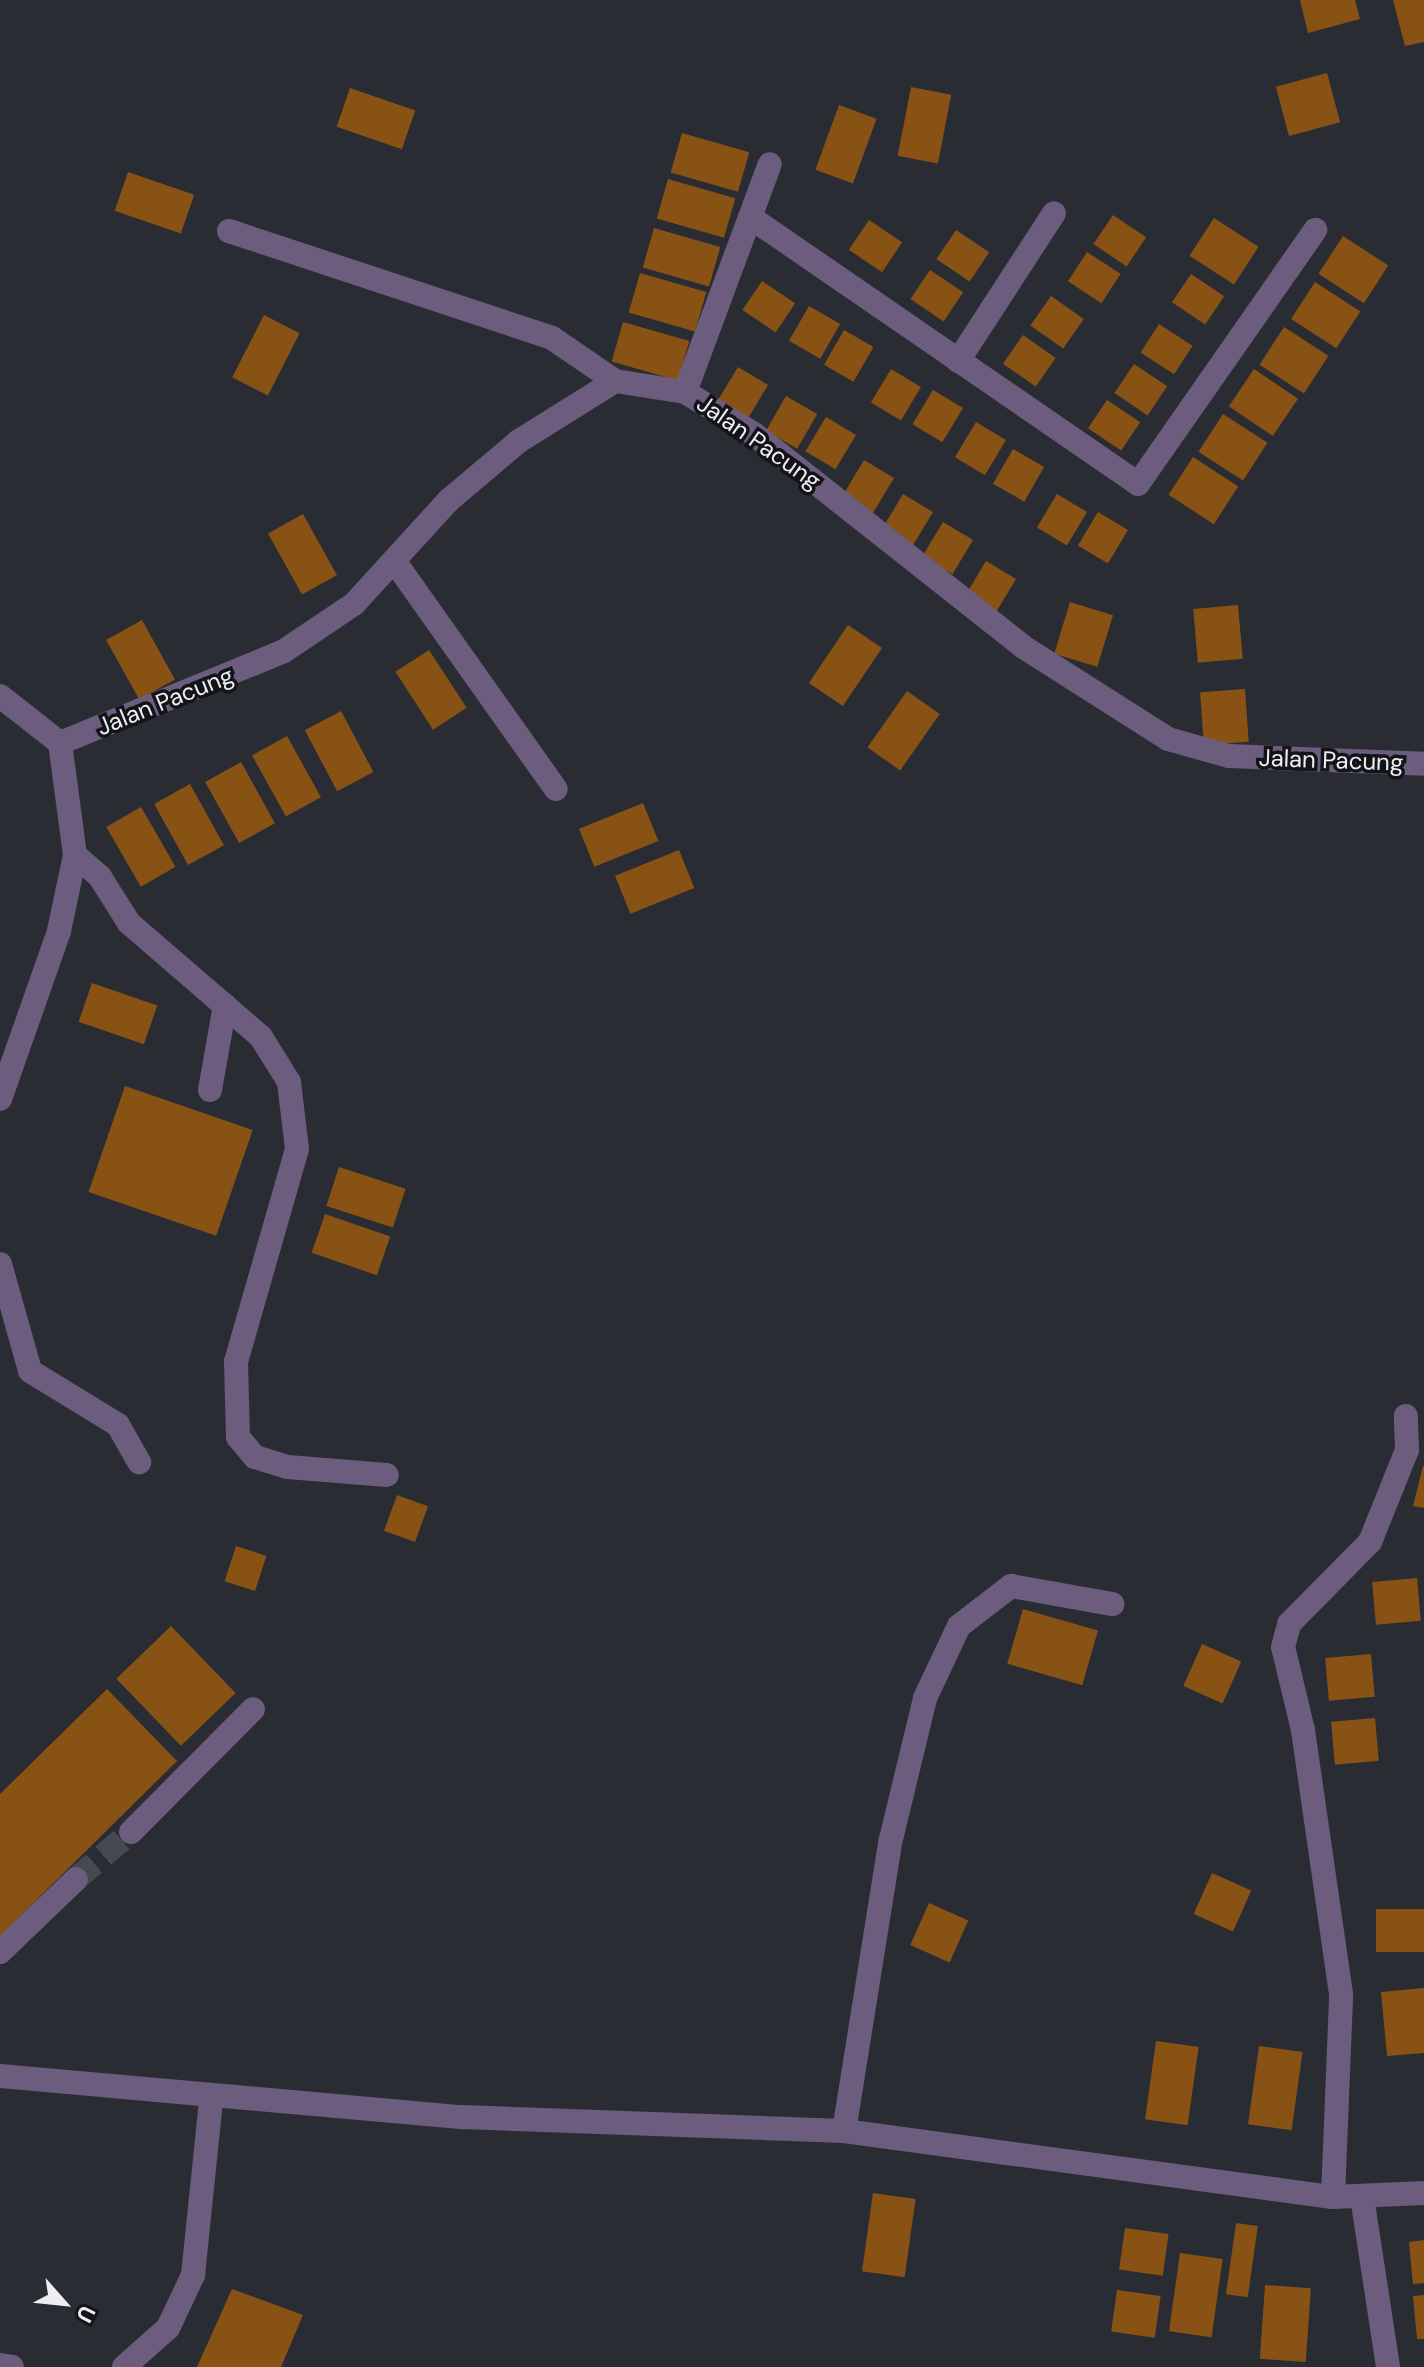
<!DOCTYPE html>
<style>
body{margin:0}
#map{position:relative;width:1424px;height:2367px;overflow:hidden;background:#2a2c34;font-family:"DM Sans",sans-serif}
div>[style]{position:absolute}
[style*='--x']{left:calc(var(--x)*1px);top:calc(var(--y)*1px);width:calc(var(--w)*1px);rotate:calc(var(--a)*1deg)}
.building>*{inset:0;background:#885214;transform-origin:0 0}
.minor-tunnel>*{height:24px;margin-top:-12px;transform-origin:0;background:repeating-linear-gradient(90deg,#474951 0 24px,transparent 0 36px)}
.minor>*{height:24px;margin:-12px;padding:0 12px;transform-origin:12px;border-radius:12px;background:#6c5c7e}
span{translate:-50% -50%;white-space:nowrap;text-align:center;line-height:1.15;-webkit-text-stroke:7px #131418;paint-order:stroke}
.street-label{font-size:24px;color:#edeef4}
.north{position:absolute;left:24px;top:2263px;width:80px;height:80px;-webkit-text-stroke:6px #131418;paint-order:stroke;rotate:117deg;font-size:22px;font-weight:700;line-height:32px;text-align:center;color:#edeef4}
.north::after{content:'';display:block;margin:auto;width:28px;height:36px;background:#edeef4;clip-path:polygon(50% 0,100% 100%,50% 72%,0 100%)}
</style>
<div id="map">
<div class="building">
<div style="clip-path:polygon(1300px 0,1355px 0,1360px 19px,1308px 33px)"></div>
<div style="clip-path:polygon(1393px 0,1424px 0,1424px 42px,1405px 46px)"></div>
<div style="left:1327px;top:73px;width:51px;height:53px;rotate:75deg"></div>
<div style="left:911px;top:87px;width:41px;height:70px;rotate:11deg"></div>
<div style="left:350px;top:88px;width:69px;height:41px;rotate:19deg"></div>
<div style="left:839px;top:105px;width:40px;height:69px;rotate:20deg"></div>
<div style="left:682px;top:133px;width:70px;height:41px;rotate:16deg"></div>
<div style="left:128px;top:172px;width:70px;height:41px;rotate:19deg"></div>
<div style="left:668px;top:179px;width:70px;height:41px;rotate:16deg"></div>
<div style="left:1113px;top:215px;width:40px;height:35px;rotate:34deg"></div>
<div style="left:1214px;top:218px;width:53px;height:45px;rotate:33deg"></div>
<div style="left:869px;top:220px;width:40px;height:36px;rotate:34deg"></div>
<div style="left:654px;top:228px;width:69px;height:41px;rotate:16deg"></div>
<div style="left:956px;top:230px;width:40px;height:35px;rotate:34deg"></div>
<div style="left:1343px;top:236px;width:54px;height:45px;rotate:33deg"></div>
<div style="left:1087px;top:252px;width:40px;height:35px;rotate:33deg"></div>
<div style="left:930px;top:270px;width:40px;height:35px;rotate:34deg"></div>
<div style="left:640px;top:273px;width:69px;height:41px;rotate:16deg"></div>
<div style="left:1191px;top:274px;width:40px;height:34px;rotate:34deg"></div>
<div style="left:762px;top:281px;width:40px;height:35px;rotate:34deg"></div>
<div style="left:1315px;top:282px;width:54px;height:44px;rotate:33deg"></div>
<div style="left:1051px;top:296px;width:40px;height:36px;rotate:35deg"></div>
<div style="left:809px;top:306px;width:36px;height:40px;rotate:30deg"></div>
<div style="left:264px;top:315px;width:40px;height:70px;rotate:27deg"></div>
<div style="left:623px;top:322px;width:69px;height:41px;rotate:16deg"></div>
<div style="left:1159px;top:324px;width:40px;height:34px;rotate:33deg"></div>
<div style="left:1284px;top:327px;width:53px;height:45px;rotate:33deg"></div>
<div style="left:844px;top:330px;width:34px;height:40px;rotate:30deg"></div>
<div style="left:1023px;top:335px;width:40px;height:35px;rotate:35deg"></div>
<div style="left:1134px;top:364px;width:40px;height:35px;rotate:34deg"></div>
<div style="left:738px;top:367px;width:35px;height:40px;rotate:31deg"></div>
<div style="left:891px;top:369px;width:35px;height:39px;rotate:31deg"></div>
<div style="left:1254px;top:369px;width:53px;height:45px;rotate:34deg"></div>
<div style="left:933px;top:390px;width:35px;height:40px;rotate:31deg"></div>
<div style="left:786px;top:396px;width:36px;height:40px;rotate:30deg"></div>
<div style="left:1107px;top:400px;width:40px;height:34px;rotate:34deg"></div>
<div style="left:1223px;top:414px;width:53px;height:45px;rotate:33deg"></div>
<div style="left:826px;top:417px;width:35px;height:40px;rotate:31deg"></div>
<div style="left:976px;top:422px;width:35px;height:41px;rotate:31deg"></div>
<div style="left:1013px;top:449px;width:36px;height:40px;rotate:30deg"></div>
<div style="left:1193px;top:457px;width:54px;height:45px;rotate:33deg"></div>
<div style="left:864px;top:460px;width:35px;height:41px;rotate:31deg"></div>
<div style="left:903px;top:494px;width:35px;height:40px;rotate:31deg"></div>
<div style="left:1057px;top:494px;width:35px;height:39px;rotate:31deg"></div>
<div style="left:1098px;top:512px;width:35px;height:39px;rotate:31deg"></div>
<div style="left:303px;top:514px;width:70px;height:40px;rotate:61deg"></div>
<div style="left:943px;top:522px;width:35px;height:40px;rotate:31deg"></div>
<div style="left:986px;top:561px;width:35px;height:40px;rotate:31deg"></div>
<div style="left:1070px;top:602px;width:45px;height:54px;rotate:17deg"></div>
<div style="left:1238px;top:605px;width:54px;height:45px;rotate:85deg"></div>
<div style="left:142px;top:620px;width:68px;height:41px;rotate:61deg"></div>
<div style="left:848px;top:625px;width:41px;height:70px;rotate:34deg"></div>
<div style="left:429px;top:650px;width:69px;height:40px;rotate:57deg"></div>
<div style="left:1245px;top:689px;width:53px;height:45px;rotate:86deg"></div>
<div style="left:907px;top:691px;width:40px;height:69px;rotate:35deg"></div>
<div style="left:341px;top:711px;width:69px;height:41px;rotate:62deg"></div>
<div style="left:287px;top:736px;width:70px;height:40px;rotate:61deg"></div>
<div style="left:241px;top:762px;width:70px;height:41px;rotate:61deg"></div>
<div style="left:190px;top:784px;width:70px;height:41px;rotate:61deg"></div>
<div style="left:643px;top:803px;width:41px;height:69px;rotate:68deg"></div>
<div style="left:141px;top:807px;width:69px;height:40px;rotate:60deg"></div>
<div style="left:679px;top:850px;width:41px;height:69px;rotate:68deg"></div>
<div style="left:92px;top:983px;width:69px;height:41px;rotate:19deg"></div>
<div style="left:125px;top:1086px;width:135px;height:112px;rotate:19deg"></div>
<div style="left:339px;top:1167px;width:70px;height:41px;rotate:18deg"></div>
<div style="left:325px;top:1214px;width:69px;height:41px;rotate:19deg"></div>
<div style="clip-path:polygon(1423px 1466px,1424px 1466px,1424px 1508px,1413px 1506px)"></div>
<div style="left:397px;top:1495px;width:33px;height:38px;rotate:20deg"></div>
<div style="left:236px;top:1546px;width:32px;height:37px;rotate:18deg"></div>
<div style="left:1417px;top:1578px;width:43px;height:45px;rotate:85deg"></div>
<div style="left:1023px;top:1609px;width:78px;height:57px;rotate:16deg"></div>
<div style="left:171px;top:1626px;width:93px;height:76px;rotate:46deg"></div>
<div style="left:1202px;top:1644px;width:43px;height:46px;rotate:24deg"></div>
<div style="left:1371px;top:1654px;width:43px;height:46px;rotate:85deg"></div>
<div style="clip-path:polygon(107px 1689px,177px 1761px,0 1936px,0 1794px)"></div>
<div style="left:1375px;top:1718px;width:43px;height:44px;rotate:85deg"></div>
<div style="left:1212px;top:1873px;width:43px;height:45px;rotate:24deg"></div>
<div style="left:929px;top:1903px;width:43px;height:46px;rotate:24deg"></div>
<div style="left:1424px;top:1909px;width:43px;height:48px;rotate:90deg"></div>
<div style="clip-path:polygon(1424px 1988px,1424px 2053px,1387px 2056px,1381px 1992px)"></div>
<div style="left:1156px;top:2041px;width:43px;height:79px;rotate:8deg"></div>
<div style="left:1259px;top:2046px;width:44px;height:79px;rotate:8deg"></div>
<div style="left:873px;top:2193px;width:43px;height:79px;rotate:8deg"></div>
<div style="left:1236px;top:2223px;width:22px;height:72px;rotate:8deg"></div>
<div style="left:1125px;top:2228px;width:44px;height:42px;rotate:8deg"></div>
<div style="clip-path:polygon(1424px 2240px,1424px 2283px,1413px 2284px,1409px 2242px)"></div>
<div style="left:1180px;top:2253px;width:43px;height:79px;rotate:8deg"></div>
<div style="left:1265px;top:2285px;width:46px;height:74px;rotate:4deg"></div>
<div style="clip-path:polygon(232px 2289px,303px 2315px,281px 2367px,197px 2367px)"></div>
<div style="left:1117px;top:2290px;width:44px;height:42px;rotate:8deg"></div>
<div style="clip-path:polygon(1424px 2295px,1424px 2339px,1417px 2339px,1413px 2296px)"></div>
</div>
<div class="minor-tunnel">
<div style="--x:76;--y:1879;--w:72;--a:-40.5"></div>
</div>
<div class="minor">
<div style="--x:750;--y:217;--w:471;--a:34.5"></div>
<div style="--x:1138;--y:484;--w:310;--a:-55.1"></div>
<div style="--x:229;--y:231;--w:340;--a:18.3"></div>
<div style="--x:552;--y:338;--w:76;--a:34.3"></div>
<div style="--x:958;--y:361;--w:176;--a:-57"></div>
<div style="--x:685;--y:392;--w:243;--a:-69.6"></div>
<div style="--x:395;--y:562;--w:278;--a:54.7"></div>
<div style="--x:0;--y:696;--w:76;--a:38.1"></div>
<div style="--x:60;--y:743;--w:242;--a:-22.3"></div>
<div style="--x:284;--y:651;--w:84;--a:-33.9"></div>
<div style="--x:354;--y:604;--w:139;--a:-47.6"></div>
<div style="--x:448;--y:501;--w:93;--a:-40.2"></div>
<div style="--x:519;--y:441;--w:113;--a:-32"></div>
<div style="--x:615;--y:381;--w:71;--a:8.9"></div>
<div style="--x:685;--y:392;--w:81;--a:31.3"></div>
<div style="--x:754;--y:434;--w:342;--a:38.3"></div>
<div style="--x:1022;--y:646;--w:173;--a:32.5"></div>
<div style="--x:1168;--y:739;--w:63;--a:15.6"></div>
<div style="--x:1229;--y:756;--w:195;--a:2.3"></div>
<div style="--x:75;--y:855;--w:33;--a:41"></div>
<div style="--x:100;--y:877;--w:54;--a:57.8"></div>
<div style="--x:129;--y:923;--w:174;--a:40.8"></div>
<div style="--x:261;--y:1037;--w:53;--a:58.1"></div>
<div style="--x:289;--y:1082;--w:67;--a:83.2"></div>
<div style="--x:297;--y:1149;--w:222;--a:106"></div>
<div style="--x:236;--y:1362;--w:75;--a:88.5"></div>
<div style="--x:238;--y:1437;--w:26;--a:50"></div>
<div style="--x:255;--y:1457;--w:34;--a:17"></div>
<div style="--x:288;--y:1467;--w:99;--a:4.6"></div>
<div style="--x:210;--y:1090;--w:86;--a:-80"></div>
<div style="--x:0;--y:1099;--w:178;--a:-70.6"></div>
<div style="--x:59;--y:931;--w:78;--a:-78.1"></div>
<div style="--x:75;--y:855;--w:113;--a:-97.6"></div>
<div style="--x:0;--y:1264;--w:111;--a:74.3"></div>
<div style="--x:30;--y:1371;--w:103;--a:31.5"></div>
<div style="--x:118;--y:1425;--w:43;--a:60.4"></div>
<div style="--x:131;--y:1832;--w:173;--a:-45.2"></div>
<div style="--x:0;--y:1952;--w:105;--a:-43.8"></div>
<div style="--x:0;--y:2076;--w:465;--a:5.1"></div>
<div style="--x:463;--y:2117;--w:381;--a:2.1"></div>
<div style="--x:844;--y:2131;--w:493;--a:7.7"></div>
<div style="--x:1333;--y:2197;--w:91;--a:-2.5"></div>
<div style="--x:844;--y:2131;--w:296;--a:-80.9"></div>
<div style="--x:891;--y:1839;--w:145;--a:-76.4"></div>
<div style="--x:925;--y:1698;--w:80;--a:-64.7"></div>
<div style="--x:959;--y:1626;--w:66;--a:-37.6"></div>
<div style="--x:1011;--y:1586;--w:103;--a:10.1"></div>
<div style="--x:1333;--y:2197;--w:203;--a:-87.7"></div>
<div style="--x:1341;--y:1994;--w:267;--a:-98.2"></div>
<div style="--x:1303;--y:1730;--w:85;--a:-103.5"></div>
<div style="--x:1283;--y:1647;--w:24;--a:-75"></div>
<div style="--x:1289;--y:1624;--w:115;--a:-45.4"></div>
<div style="--x:1370;--y:1542;--w:99;--a:-68.1"></div>
<div style="--x:1407;--y:1450;--w:34;--a:-92"></div>
<div style="--x:1362;--y:2197;--w:172;--a:81.3"></div>
<div style="--x:0;--y:2365;--w:12;--a:9"></div>
<div style="--x:124;--y:2367;--w:59;--a:-41.6"></div>
<div style="--x:168;--y:2328;--w:59;--a:-64.7"></div>
<div style="--x:193;--y:2275;--w:176;--a:-84.1"></div>
</div>
<div class="street-label">
<span style="left:759px;top:442px;rotate:35deg">Jalan Pacung</span>
<span style="left:165px;top:701px;rotate:-22deg">Jalan Pacung</span>
<span style="left:1331px;top:760px;rotate:2deg">Jalan Pacung</span>
</div>
<div class="north">U</div>
</div>
